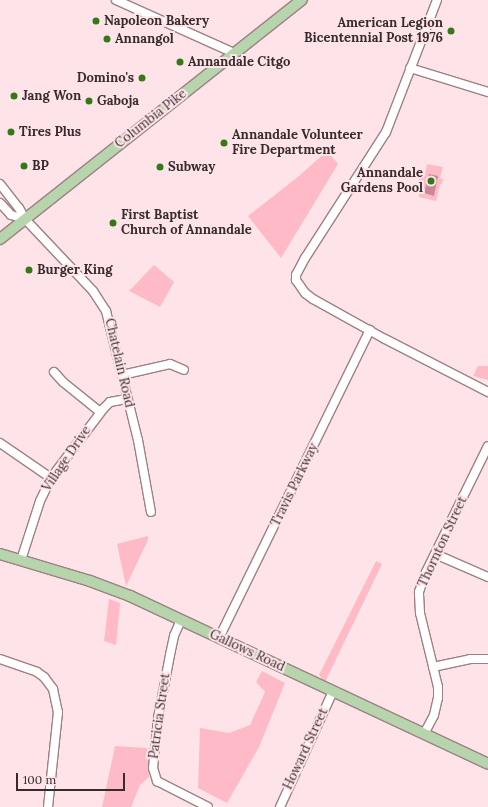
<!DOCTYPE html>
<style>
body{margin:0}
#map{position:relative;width:488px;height:807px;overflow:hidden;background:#fee4e8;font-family:Lora,serif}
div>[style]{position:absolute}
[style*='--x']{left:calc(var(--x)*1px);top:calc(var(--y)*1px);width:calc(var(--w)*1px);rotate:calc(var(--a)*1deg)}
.green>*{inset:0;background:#febac6}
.water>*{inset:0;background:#cb8995}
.roads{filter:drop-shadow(1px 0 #9d8084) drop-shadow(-1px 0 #9d8084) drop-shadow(0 1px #9d8084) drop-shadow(0 -1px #9d8084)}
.minor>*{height:8px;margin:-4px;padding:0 4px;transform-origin:4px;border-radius:4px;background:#fff}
.major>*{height:10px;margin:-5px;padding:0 5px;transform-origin:5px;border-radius:5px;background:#b7d5ad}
.dots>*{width:11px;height:11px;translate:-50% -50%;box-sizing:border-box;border:2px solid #fee4e8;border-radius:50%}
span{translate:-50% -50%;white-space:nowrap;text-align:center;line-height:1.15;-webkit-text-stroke:4px #fee4e8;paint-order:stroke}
.poi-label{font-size:13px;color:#372b2d;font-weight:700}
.left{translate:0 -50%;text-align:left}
.right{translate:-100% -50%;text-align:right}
.street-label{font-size:13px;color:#372b2d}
.scale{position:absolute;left:16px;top:773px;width:109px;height:18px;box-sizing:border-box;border:2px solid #372b2d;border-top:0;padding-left:5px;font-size:12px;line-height:14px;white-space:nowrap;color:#372b2d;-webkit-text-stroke:3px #fee4e8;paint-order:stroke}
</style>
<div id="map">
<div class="green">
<div style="clip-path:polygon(327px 151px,338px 164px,281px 258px,248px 216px,299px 176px)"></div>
<div style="clip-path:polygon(421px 163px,443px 167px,440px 178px,443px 179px,442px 184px,440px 184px,436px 201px,419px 197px,419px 177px,415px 177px,416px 174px,425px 175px,427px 164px)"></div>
<div style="clip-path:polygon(154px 265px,174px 282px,160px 307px,129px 291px)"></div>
<div style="clip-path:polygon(478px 366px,488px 366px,488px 380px,473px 376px)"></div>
<div style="clip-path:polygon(148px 536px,148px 540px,126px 586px,117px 544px)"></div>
<div style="clip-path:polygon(376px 561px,382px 564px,325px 682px,319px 675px)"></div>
<div style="clip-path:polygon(109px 599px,120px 603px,116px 645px,104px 641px)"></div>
<div style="clip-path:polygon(262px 671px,285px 683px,259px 747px,227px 803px,198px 788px,200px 728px,229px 733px,250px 725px,265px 692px,256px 682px)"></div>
<div style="clip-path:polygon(115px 746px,147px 748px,149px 777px,140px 785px,131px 807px,102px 807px)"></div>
</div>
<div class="water">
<div style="clip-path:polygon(429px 174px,438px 176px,434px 196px,424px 193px)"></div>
</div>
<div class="roads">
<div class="minor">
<div style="--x:116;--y:0;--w:129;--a:24.2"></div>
<div style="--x:437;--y:0;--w:142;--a:111.1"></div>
<div style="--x:386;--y:132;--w:150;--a:122.7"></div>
<div style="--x:305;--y:258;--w:19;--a:118"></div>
<div style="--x:296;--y:275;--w:5;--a:90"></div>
<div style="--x:296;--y:280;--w:16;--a:55"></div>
<div style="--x:305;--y:293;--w:10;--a:37"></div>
<div style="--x:313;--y:299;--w:82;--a:29.1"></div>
<div style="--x:385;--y:339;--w:116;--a:27.2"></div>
<div style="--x:410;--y:68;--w:82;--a:17.1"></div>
<div style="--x:0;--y:184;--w:31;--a:52"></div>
<div style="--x:19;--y:208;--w:13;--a:61"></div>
<div style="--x:25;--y:219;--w:99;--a:46.6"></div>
<div style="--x:93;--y:291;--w:24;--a:57"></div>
<div style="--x:106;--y:311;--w:133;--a:76.1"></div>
<div style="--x:138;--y:440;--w:73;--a:79.8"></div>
<div style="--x:0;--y:203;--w:16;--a:47"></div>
<div style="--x:11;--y:215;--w:15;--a:16"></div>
<div style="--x:54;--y:372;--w:13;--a:48"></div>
<div style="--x:63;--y:382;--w:48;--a:39"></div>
<div style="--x:122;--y:375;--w:49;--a:-12.9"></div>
<div style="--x:170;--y:364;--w:15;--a:23"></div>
<div style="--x:0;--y:443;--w:62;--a:34.5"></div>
<div style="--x:435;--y:554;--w:58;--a:23.5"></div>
<div style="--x:21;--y:560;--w:62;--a:-72.1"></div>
<div style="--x:40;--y:501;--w:25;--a:-64"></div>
<div style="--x:51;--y:478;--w:88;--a:-52.9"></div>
<div style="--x:104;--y:408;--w:8;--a:-45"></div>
<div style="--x:110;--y:402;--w:17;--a:-10"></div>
<div style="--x:181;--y:620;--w:17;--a:114"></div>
<div style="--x:174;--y:636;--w:19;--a:102"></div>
<div style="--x:170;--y:655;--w:64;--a:100.8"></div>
<div style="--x:158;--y:718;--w:50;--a:95.7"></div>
<div style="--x:153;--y:768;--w:14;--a:73"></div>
<div style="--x:157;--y:781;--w:57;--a:27"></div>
<div style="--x:219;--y:638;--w:343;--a:-63.9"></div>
<div style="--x:0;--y:659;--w:39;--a:19"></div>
<div style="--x:37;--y:672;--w:9;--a:36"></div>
<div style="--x:44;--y:677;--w:15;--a:53"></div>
<div style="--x:53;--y:689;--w:24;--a:78"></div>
<div style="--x:58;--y:712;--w:96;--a:96"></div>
<div style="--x:433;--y:667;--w:38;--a:-12"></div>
<div style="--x:470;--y:659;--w:18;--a:0"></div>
<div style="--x:424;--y:734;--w:21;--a:-62"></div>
<div style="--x:434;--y:715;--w:17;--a:-77"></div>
<div style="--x:438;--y:698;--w:11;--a:-90"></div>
<div style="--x:438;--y:687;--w:76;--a:-103.7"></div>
<div style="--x:420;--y:613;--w:21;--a:-93"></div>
<div style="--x:419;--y:592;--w:21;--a:-71"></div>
<div style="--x:426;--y:572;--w:140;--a:-63.8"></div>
<div style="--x:280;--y:807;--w:128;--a:-65.4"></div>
</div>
<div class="major">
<div style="--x:0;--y:239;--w:385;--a:-38.4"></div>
<div style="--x:0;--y:554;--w:94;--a:16.7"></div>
<div style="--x:90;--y:581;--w:43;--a:20.6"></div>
<div style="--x:130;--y:596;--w:395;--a:25.1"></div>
</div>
</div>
<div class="dots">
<div style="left:96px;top:21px;background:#357818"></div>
<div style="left:451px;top:31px;background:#357818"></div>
<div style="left:107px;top:39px;background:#357818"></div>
<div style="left:180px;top:62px;background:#357818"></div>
<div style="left:142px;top:78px;background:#357818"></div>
<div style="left:14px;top:96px;background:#357818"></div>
<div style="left:89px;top:101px;background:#357818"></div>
<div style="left:11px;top:132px;background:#357818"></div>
<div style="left:224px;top:143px;background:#357818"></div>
<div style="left:24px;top:166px;background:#357818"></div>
<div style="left:160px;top:167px;background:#357818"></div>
<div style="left:431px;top:181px;background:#357818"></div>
<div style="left:113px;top:223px;background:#357818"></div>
<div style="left:29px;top:270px;background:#357818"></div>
</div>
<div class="poi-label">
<span class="left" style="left:104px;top:21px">Napoleon Bakery</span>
<span class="right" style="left:443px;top:31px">American Legion<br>Bicentennial Post 1976</span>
<span class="left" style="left:115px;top:39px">Annangol</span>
<span class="left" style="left:188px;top:62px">Annandale Citgo</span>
<span class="right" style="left:134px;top:78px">Domino's</span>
<span class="left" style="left:22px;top:96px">Jang Won</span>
<span class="left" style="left:97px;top:101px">Gaboja</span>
<span class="left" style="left:19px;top:132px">Tires Plus</span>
<span class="left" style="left:232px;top:143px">Annandale Volunteer<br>Fire Department</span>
<span class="left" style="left:32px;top:166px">BP</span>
<span class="left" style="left:168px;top:167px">Subway</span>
<span class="right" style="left:423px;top:181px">Annandale<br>Gardens Pool</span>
<span class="left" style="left:121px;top:223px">First Baptist<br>Church of Annandale</span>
<span class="left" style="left:37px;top:270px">Burger King</span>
</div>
<div class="street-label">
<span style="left:151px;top:119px;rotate:-38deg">Columbia Pike</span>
<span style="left:119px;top:363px;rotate:77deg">Chatelain Road</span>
<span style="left:67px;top:459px;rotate:-56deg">Village Drive</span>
<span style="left:295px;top:485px;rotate:-64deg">Travis Parkway</span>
<span style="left:443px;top:542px;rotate:-65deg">Thornton Street</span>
<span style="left:247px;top:651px;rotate:25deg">Gallows Road</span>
<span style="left:160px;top:716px;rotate:-82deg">Patricia Street</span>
<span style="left:306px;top:749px;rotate:-65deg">Howard Street</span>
</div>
<div class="scale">100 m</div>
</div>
